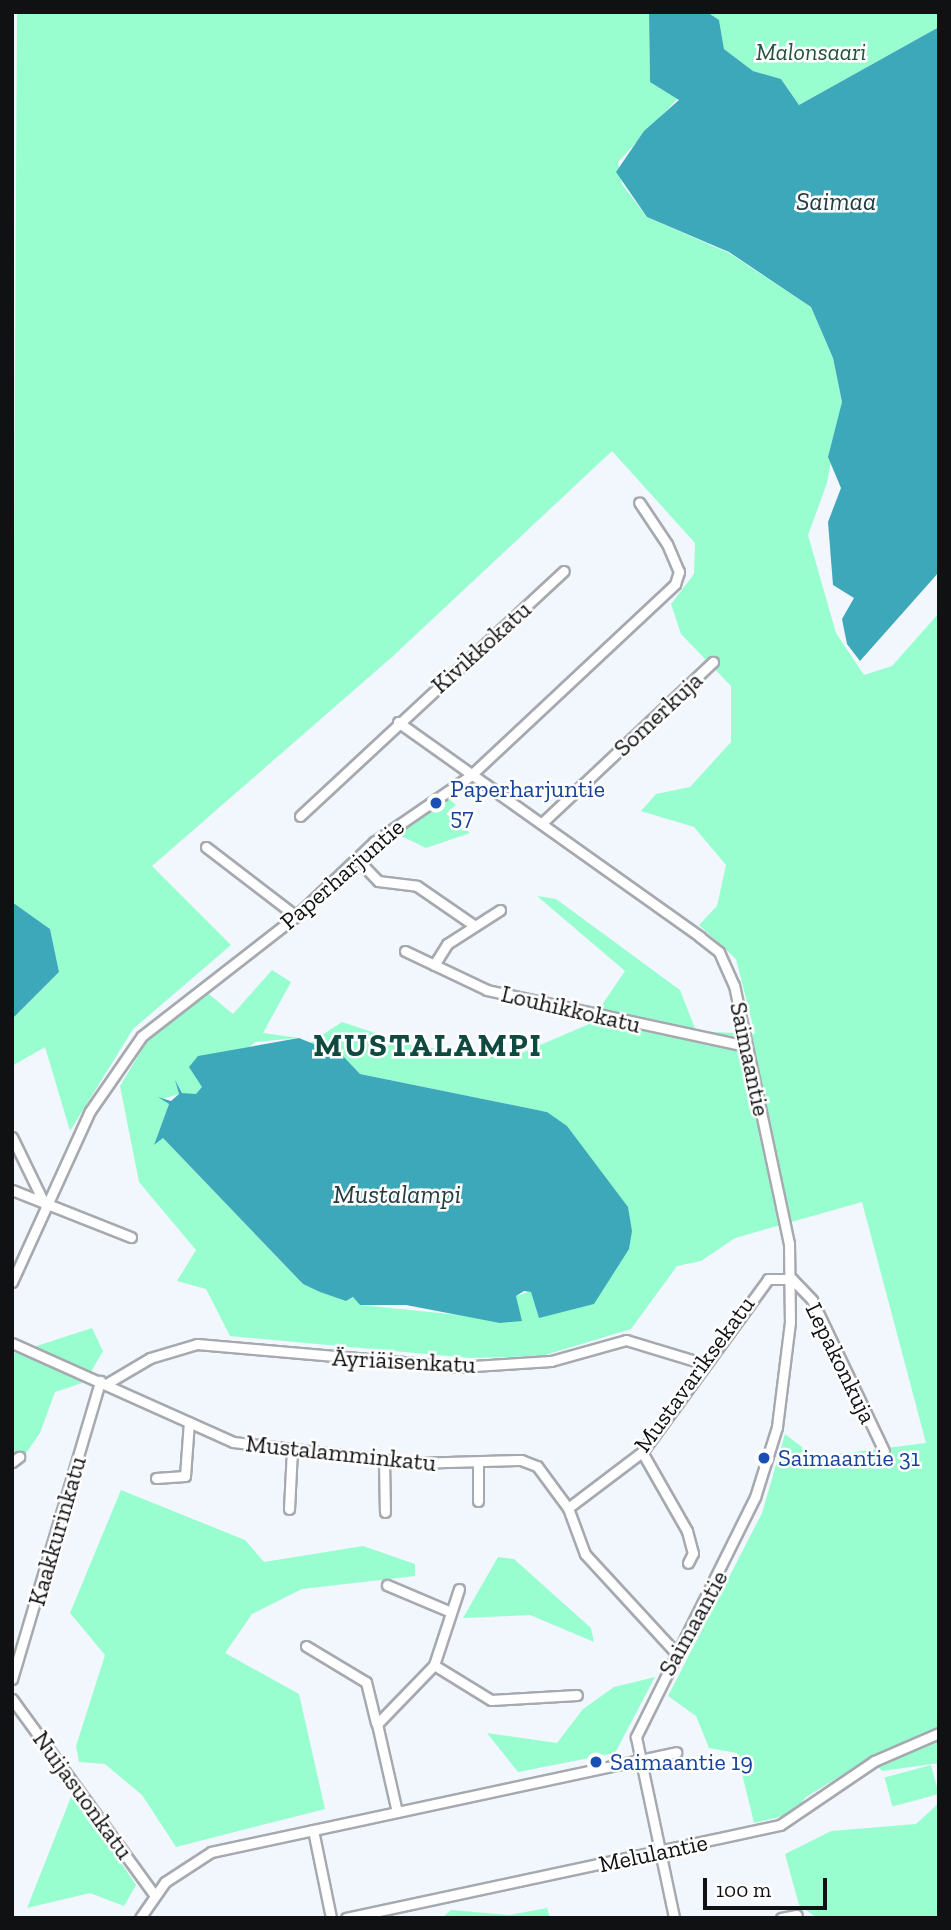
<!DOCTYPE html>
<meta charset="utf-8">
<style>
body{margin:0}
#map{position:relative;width:951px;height:1930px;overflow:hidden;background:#f2f6fd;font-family:"Zilla Slab",serif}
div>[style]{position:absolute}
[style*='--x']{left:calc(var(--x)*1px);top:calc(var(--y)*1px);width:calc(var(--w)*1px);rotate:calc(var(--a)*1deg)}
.green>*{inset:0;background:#98fed0;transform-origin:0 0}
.water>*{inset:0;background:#3ea8bb}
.roads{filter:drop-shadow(2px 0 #a6aab0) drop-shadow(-2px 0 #a6aab0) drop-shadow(0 2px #a6aab0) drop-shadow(0 -2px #a6aab0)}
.minor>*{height:9px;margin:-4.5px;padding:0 4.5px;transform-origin:4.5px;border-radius:4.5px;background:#fff}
.dots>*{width:19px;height:19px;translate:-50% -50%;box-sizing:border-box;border:4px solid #fff;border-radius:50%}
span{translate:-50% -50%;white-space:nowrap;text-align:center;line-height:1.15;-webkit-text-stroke:5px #fff;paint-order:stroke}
.park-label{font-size:24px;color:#23513e;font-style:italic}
.street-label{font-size:24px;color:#101113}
.transit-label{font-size:24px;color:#164399}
.left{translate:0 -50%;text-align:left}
.water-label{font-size:26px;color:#253d42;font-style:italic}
.district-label{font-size:32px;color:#0f4940;font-weight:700;letter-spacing:2px}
.frame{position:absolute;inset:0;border:14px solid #101113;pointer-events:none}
.scale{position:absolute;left:703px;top:1878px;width:124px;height:32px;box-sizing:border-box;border:4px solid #101113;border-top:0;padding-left:9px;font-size:21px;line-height:24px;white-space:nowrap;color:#101113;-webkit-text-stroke:5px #fff;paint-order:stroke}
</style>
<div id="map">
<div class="green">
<div style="clip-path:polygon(17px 12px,649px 12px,650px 82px,680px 96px,618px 162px,622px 184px,647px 217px,729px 253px,811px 307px,833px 358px,842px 402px,827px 483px,808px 535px,836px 633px,864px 675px,892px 666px,939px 613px,939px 1763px,882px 1771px,870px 1758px,806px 1797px,792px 1814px,754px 1823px,737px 1753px,709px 1748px,696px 1716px,668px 1696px,762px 1513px,785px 1434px,815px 1457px,926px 1443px,862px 1202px,735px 1238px,701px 1261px,677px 1266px,631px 1329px,542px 1356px,470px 1358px,230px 1336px,206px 1289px,177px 1281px,196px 1250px,139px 1182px,120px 1086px,147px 1041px,204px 990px,233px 1014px,272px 970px,291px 982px,263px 1033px,299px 1038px,255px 1042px,196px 1095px,182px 1093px,177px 1084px,179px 1094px,162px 1099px,169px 1104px,154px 1145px,163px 1138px,303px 1284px,346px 1301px,354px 1297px,360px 1305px,521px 1321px,516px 1296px,531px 1291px,547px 1112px,360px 1074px,343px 1056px,310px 1043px,342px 1022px,415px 1046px,510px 1058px,589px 1024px,625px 971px,537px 896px,556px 899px,680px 990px,696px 1031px,755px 1034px,736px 959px,699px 925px,717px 906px,726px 865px,694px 827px,641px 811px,656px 794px,690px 787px,731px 742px,731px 686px,681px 634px,671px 604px,694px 574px,695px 543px,612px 451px,392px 657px,152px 866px,231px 945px,133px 1029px,70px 1131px,45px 1047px,12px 1066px,12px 1019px,59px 972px,50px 929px,12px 902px)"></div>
<div style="clip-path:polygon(707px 12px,939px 12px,939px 27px,799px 105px,781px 79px,753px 71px,724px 49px,719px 20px)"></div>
<div style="clip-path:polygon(447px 797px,456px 805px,446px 814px,470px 833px,426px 848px,395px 833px)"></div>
<div style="clip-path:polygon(92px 1328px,103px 1351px,85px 1382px,55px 1392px,40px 1433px,12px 1473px,12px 1354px)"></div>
<div style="clip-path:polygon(121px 1490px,245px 1540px,264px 1562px,363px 1546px,415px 1564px,415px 1576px,302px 1589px,252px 1614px,225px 1653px,299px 1694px,325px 1809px,176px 1847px,142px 1795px,105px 1764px,79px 1762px,76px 1746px,105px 1655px,70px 1613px)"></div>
<div style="clip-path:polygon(498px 1557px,514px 1559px,591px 1628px,594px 1642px,530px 1615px,463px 1618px)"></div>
<div style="clip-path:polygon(655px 1677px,615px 1753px,518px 1772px,487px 1733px,557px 1743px,583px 1709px,614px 1687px)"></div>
<div style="left:931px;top:1765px;width:30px;height:48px;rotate:75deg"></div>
<div style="clip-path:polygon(73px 1792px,136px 1885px,124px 1906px,90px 1893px,27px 1908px)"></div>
<div style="clip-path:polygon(939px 1803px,939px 1918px,817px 1918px,799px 1905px,785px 1854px,831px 1831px,916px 1824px)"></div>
<div style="clip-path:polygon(547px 1908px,550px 1918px,442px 1918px,451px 1910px,509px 1915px)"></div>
</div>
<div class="water">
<div style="clip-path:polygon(649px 12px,707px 12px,719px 20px,724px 49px,753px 71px,781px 79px,799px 105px,939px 27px,939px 572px,860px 661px,847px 644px,842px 619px,854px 598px,833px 585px,828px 522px,841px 488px,828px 457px,842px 402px,833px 358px,811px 307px,729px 252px,647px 217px,616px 172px,644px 131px,679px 100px,650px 82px)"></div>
<div style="clip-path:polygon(12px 902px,50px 929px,59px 972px,12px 1019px)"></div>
<div style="clip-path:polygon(299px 1038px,343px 1056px,360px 1074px,547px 1112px,567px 1126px,628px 1207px,632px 1231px,629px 1249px,594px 1304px,539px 1318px,531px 1292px,524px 1291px,516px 1296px,522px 1321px,500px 1323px,406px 1305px,360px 1305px,353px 1297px,346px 1301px,320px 1292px,303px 1284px,163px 1138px,154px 1145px,169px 1104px,158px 1097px,171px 1101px,179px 1094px,175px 1080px,182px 1093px,196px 1094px,202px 1087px,189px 1067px,198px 1056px)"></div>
</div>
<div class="roads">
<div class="minor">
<div style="--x:398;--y:722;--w:371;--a:35.4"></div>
<div style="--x:700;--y:937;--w:24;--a:38"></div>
<div style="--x:719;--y:952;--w:36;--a:66"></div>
<div style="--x:734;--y:985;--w:264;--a:78"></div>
<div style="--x:789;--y:1243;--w:79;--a:89.3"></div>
<div style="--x:790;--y:1322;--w:106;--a:97.1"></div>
<div style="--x:777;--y:1427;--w:73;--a:107.4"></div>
<div style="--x:755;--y:1497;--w:268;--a:116.4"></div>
<div style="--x:636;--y:1737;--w:185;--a:78.1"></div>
<div style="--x:300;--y:816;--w:360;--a:-42.9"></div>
<div style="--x:542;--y:823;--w:235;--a:-43.3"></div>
<div style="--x:206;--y:847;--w:113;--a:37.5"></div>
<div style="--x:356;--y:858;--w:32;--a:46"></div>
<div style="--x:378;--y:881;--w:39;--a:7"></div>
<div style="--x:417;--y:886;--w:70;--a:34.6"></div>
<div style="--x:405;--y:951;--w:91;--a:25.4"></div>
<div style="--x:487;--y:990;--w:264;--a:12.2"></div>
<div style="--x:434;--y:965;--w:25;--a:-58"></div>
<div style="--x:447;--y:944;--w:63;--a:-32.7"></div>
<div style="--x:12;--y:1137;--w:76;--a:64.1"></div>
<div style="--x:12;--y:1190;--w:128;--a:21.6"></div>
<div style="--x:12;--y:1282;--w:188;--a:-65.5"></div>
<div style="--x:90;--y:1111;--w:91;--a:-55.3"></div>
<div style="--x:142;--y:1036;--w:195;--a:-37.9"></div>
<div style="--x:296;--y:916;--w:108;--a:-43.5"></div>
<div style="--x:374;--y:842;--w:116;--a:-34.5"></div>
<div style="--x:470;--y:776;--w:281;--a:-43.1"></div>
<div style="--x:675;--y:584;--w:13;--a:-72"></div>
<div style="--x:679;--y:572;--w:30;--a:-113"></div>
<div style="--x:667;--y:544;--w:50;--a:-123.7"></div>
<div style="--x:12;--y:1343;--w:242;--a:24.1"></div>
<div style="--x:233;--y:1442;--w:180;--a:6.7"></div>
<div style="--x:412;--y:1463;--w:109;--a:-1.6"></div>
<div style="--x:521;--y:1460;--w:17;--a:21"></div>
<div style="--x:537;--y:1466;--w:52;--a:53.6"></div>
<div style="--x:568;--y:1508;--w:49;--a:69.7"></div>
<div style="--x:585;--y:1554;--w:136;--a:47.4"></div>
<div style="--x:106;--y:1384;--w:51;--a:-30.6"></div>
<div style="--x:150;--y:1358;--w:49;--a:-16.6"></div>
<div style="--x:197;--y:1344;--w:262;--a:5"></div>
<div style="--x:458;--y:1367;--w:93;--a:-3.7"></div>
<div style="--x:551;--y:1361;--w:78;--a:-15.6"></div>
<div style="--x:626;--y:1340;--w:83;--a:16.9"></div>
<div style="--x:642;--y:1452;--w:91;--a:60.3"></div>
<div style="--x:687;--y:1531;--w:23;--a:75"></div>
<div style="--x:693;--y:1553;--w:11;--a:117"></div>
<div style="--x:384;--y:1461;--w:51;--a:88.9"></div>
<div style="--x:12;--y:1462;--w:9;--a:-36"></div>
<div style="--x:156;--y:1478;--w:29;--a:-4"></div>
<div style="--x:185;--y:1476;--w:54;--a:-85.8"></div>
<div style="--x:478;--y:1501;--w:39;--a:-90"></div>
<div style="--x:568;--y:1508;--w:93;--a:-37.1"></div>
<div style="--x:642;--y:1452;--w:214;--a:-53.9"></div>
<div style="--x:768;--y:1279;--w:24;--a:0"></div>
<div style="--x:792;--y:1279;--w:29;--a:46"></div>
<div style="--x:812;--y:1300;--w:167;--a:64.5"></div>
<div style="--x:289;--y:1509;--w:60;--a:-87.1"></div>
<div style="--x:387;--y:1585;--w:69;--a:22.9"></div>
<div style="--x:306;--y:1646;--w:70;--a:31"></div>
<div style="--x:366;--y:1682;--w:42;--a:76.3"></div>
<div style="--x:434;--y:1665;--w:67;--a:31.6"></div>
<div style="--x:491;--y:1700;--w:86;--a:-3.3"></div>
<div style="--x:12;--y:1679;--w:311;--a:-73.5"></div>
<div style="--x:12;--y:1699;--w:240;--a:54"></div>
<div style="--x:397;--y:1812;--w:90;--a:-102.8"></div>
<div style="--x:377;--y:1724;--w:82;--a:-46"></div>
<div style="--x:434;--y:1665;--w:80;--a:-71.8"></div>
<div style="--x:313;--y:1830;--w:90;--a:78.4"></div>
<div style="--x:140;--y:1918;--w:44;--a:-55.2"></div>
<div style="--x:165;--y:1882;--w:55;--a:-33.1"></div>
<div style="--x:211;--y:1852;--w:476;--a:-12.1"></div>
<div style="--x:346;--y:1918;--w:444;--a:-12.1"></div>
<div style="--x:780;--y:1825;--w:114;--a:-34.2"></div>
<div style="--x:874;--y:1761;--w:71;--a:-23.3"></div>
<div style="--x:781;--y:1918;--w:16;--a:-11"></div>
</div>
</div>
<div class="dots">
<div style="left:436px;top:803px;background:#1a4fb4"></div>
<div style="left:764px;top:1458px;background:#1a4fb4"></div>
<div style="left:596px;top:1762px;background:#1a4fb4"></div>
</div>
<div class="park-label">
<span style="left:811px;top:52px">Malonsaari</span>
</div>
<div class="street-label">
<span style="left:481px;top:647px;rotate:-42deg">Kivikkokatu</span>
<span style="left:658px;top:714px;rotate:-43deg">Somerkuja</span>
<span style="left:342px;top:874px;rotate:-41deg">Paperharjuntie</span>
<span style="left:571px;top:1009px;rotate:13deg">Louhikkokatu</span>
<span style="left:750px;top:1059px;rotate:78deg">Saimaantie</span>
<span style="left:404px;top:1361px;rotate:3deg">Äyriäisenkatu</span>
<span style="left:841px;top:1363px;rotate:64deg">Lepakonkuja</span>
<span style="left:694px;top:1374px;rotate:-54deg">Mustavariksekatu</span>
<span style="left:341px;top:1453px;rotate:6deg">Mustalamminkatu</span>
<span style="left:57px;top:1531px;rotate:-74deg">Kaakkurinkatu</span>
<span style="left:693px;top:1623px;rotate:-61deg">Saimaantie</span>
<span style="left:83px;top:1795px;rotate:54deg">Nuijasuonkatu</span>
<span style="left:653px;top:1853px;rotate:-12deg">Melulantie</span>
</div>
<div class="transit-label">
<span class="left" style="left:450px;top:803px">Paperharjuntie<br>57</span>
<span class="left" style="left:778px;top:1458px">Saimaantie 31</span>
<span class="left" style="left:610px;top:1762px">Saimaantie 19</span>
</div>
<div class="water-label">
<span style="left:836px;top:202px">Saimaa</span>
<span style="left:397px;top:1195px">Mustalampi</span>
</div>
<div class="district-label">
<span style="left:428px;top:1045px">MUSTALAMPI</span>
</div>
<div class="frame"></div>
<div class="scale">100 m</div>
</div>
